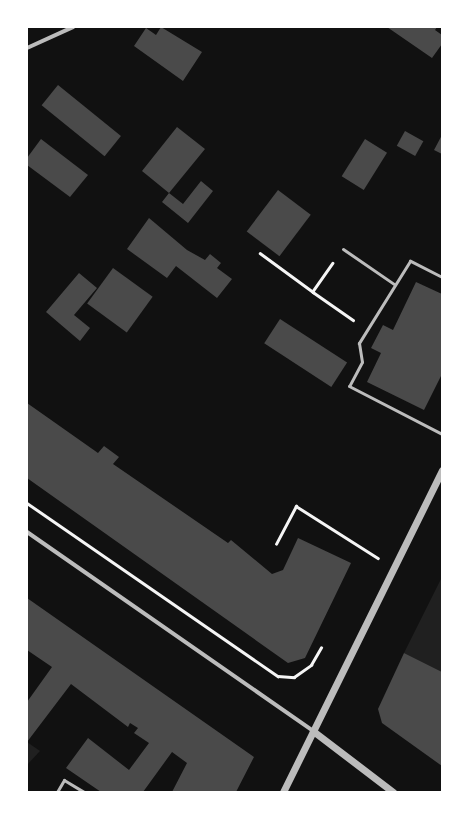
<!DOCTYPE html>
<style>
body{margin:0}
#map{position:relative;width:469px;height:819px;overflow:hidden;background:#111;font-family:Manrope,sans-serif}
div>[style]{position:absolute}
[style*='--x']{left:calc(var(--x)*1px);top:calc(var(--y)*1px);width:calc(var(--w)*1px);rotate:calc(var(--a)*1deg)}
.green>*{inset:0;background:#202020}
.building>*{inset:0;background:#4a4a4a;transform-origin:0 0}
.path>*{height:2.5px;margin:-1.25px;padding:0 1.25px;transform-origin:1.25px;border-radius:1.25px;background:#f5f5f5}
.service>*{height:3px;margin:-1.5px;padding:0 1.5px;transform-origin:1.5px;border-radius:1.5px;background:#bcbcbc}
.minor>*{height:4px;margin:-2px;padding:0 2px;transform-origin:2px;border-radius:2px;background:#bcbcbc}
.tertiary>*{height:7px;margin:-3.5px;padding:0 3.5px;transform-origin:3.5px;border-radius:3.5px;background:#bcbcbc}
span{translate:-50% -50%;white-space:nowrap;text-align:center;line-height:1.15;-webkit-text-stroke:4px #fff;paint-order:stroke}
.frame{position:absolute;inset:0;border:28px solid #fff;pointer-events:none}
</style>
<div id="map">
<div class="green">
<div style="clip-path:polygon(442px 577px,442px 672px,404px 653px)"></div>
<div style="clip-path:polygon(27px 742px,40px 751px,27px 765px)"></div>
</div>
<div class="building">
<div style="clip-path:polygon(161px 27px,202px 52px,183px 81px,134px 46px,146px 28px,156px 35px)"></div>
<div style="clip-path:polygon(387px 27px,437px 27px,435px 30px,442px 35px,442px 44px,432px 58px)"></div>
<div style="left:58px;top:85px;width:81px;height:26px;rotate:39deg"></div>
<div style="clip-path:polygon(177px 127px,205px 149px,169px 193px,183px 204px,201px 181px,213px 191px,188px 223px,162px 202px,169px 193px,142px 171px)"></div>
<div style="left:405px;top:131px;width:21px;height:17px;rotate:29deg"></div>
<div style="clip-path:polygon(442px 135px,442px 154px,434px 150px)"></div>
<div style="clip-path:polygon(41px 139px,88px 175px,70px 197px,27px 165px,27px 158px)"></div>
<div style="left:365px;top:139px;width:26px;height:44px;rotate:32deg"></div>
<div style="left:278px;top:190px;width:41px;height:52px;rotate:37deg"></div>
<div style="clip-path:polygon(149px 218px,187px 250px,205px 260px,210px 254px,221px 263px,217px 268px,232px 279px,217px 298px,176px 266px,167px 278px,127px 249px)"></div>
<div style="left:113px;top:268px;width:49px;height:44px;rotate:36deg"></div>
<div style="clip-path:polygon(79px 273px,97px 288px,74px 315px,90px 328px,80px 341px,46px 312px)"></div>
<div style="clip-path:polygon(416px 282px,442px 294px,442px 374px,424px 410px,367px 382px,381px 353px,371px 348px,383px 325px,393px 330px)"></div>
<div style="left:280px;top:319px;width:80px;height:29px;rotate:33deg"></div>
<div style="clip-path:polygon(27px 403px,98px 453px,104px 446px,119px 457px,113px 464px,228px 543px,231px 540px,272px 574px,283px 570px,298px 538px,351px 563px,305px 658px,288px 663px,27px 478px)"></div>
<div style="clip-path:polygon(27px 598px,254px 757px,236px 792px,172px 792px,187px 763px,172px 752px,143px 792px,101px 792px,66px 768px,88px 738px,129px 770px,149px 743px,134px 733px,138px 728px,130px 723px,128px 727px,71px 684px,27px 742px,27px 702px,52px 667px,27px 650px)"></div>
<div style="clip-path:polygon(404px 653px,442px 672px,442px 766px,382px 723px,378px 709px)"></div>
</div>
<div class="path">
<div style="--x:260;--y:253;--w:66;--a:36.3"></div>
<div style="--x:333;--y:263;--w:35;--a:125"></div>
<div style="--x:313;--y:292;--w:49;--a:35"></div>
<div style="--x:27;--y:503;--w:305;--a:34.6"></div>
<div style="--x:278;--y:676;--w:16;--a:4"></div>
<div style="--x:294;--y:677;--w:21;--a:-35"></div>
<div style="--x:311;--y:665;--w:20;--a:-60"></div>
<div style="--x:276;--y:544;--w:43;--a:-62.2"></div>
<div style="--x:296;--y:506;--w:97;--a:32.4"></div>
</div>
<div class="service">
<div style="--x:343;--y:249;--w:62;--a:34.5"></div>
<div style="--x:442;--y:277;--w:36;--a:-153"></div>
<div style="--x:410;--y:261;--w:97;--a:121.9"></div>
<div style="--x:359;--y:343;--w:19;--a:81"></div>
<div style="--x:362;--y:362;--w:27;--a:118"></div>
<div style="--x:349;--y:386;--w:105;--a:27.3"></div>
<div style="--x:57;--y:792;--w:14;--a:-60"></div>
<div style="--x:64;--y:780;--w:23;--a:31"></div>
</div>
<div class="minor">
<div style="--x:27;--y:48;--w:51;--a:-24.5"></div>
<div style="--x:27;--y:532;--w:348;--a:34.8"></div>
</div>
<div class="tertiary">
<div style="--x:313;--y:731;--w:101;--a:37.3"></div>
<div style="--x:283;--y:792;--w:359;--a:-63.7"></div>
</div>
<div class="frame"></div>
</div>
